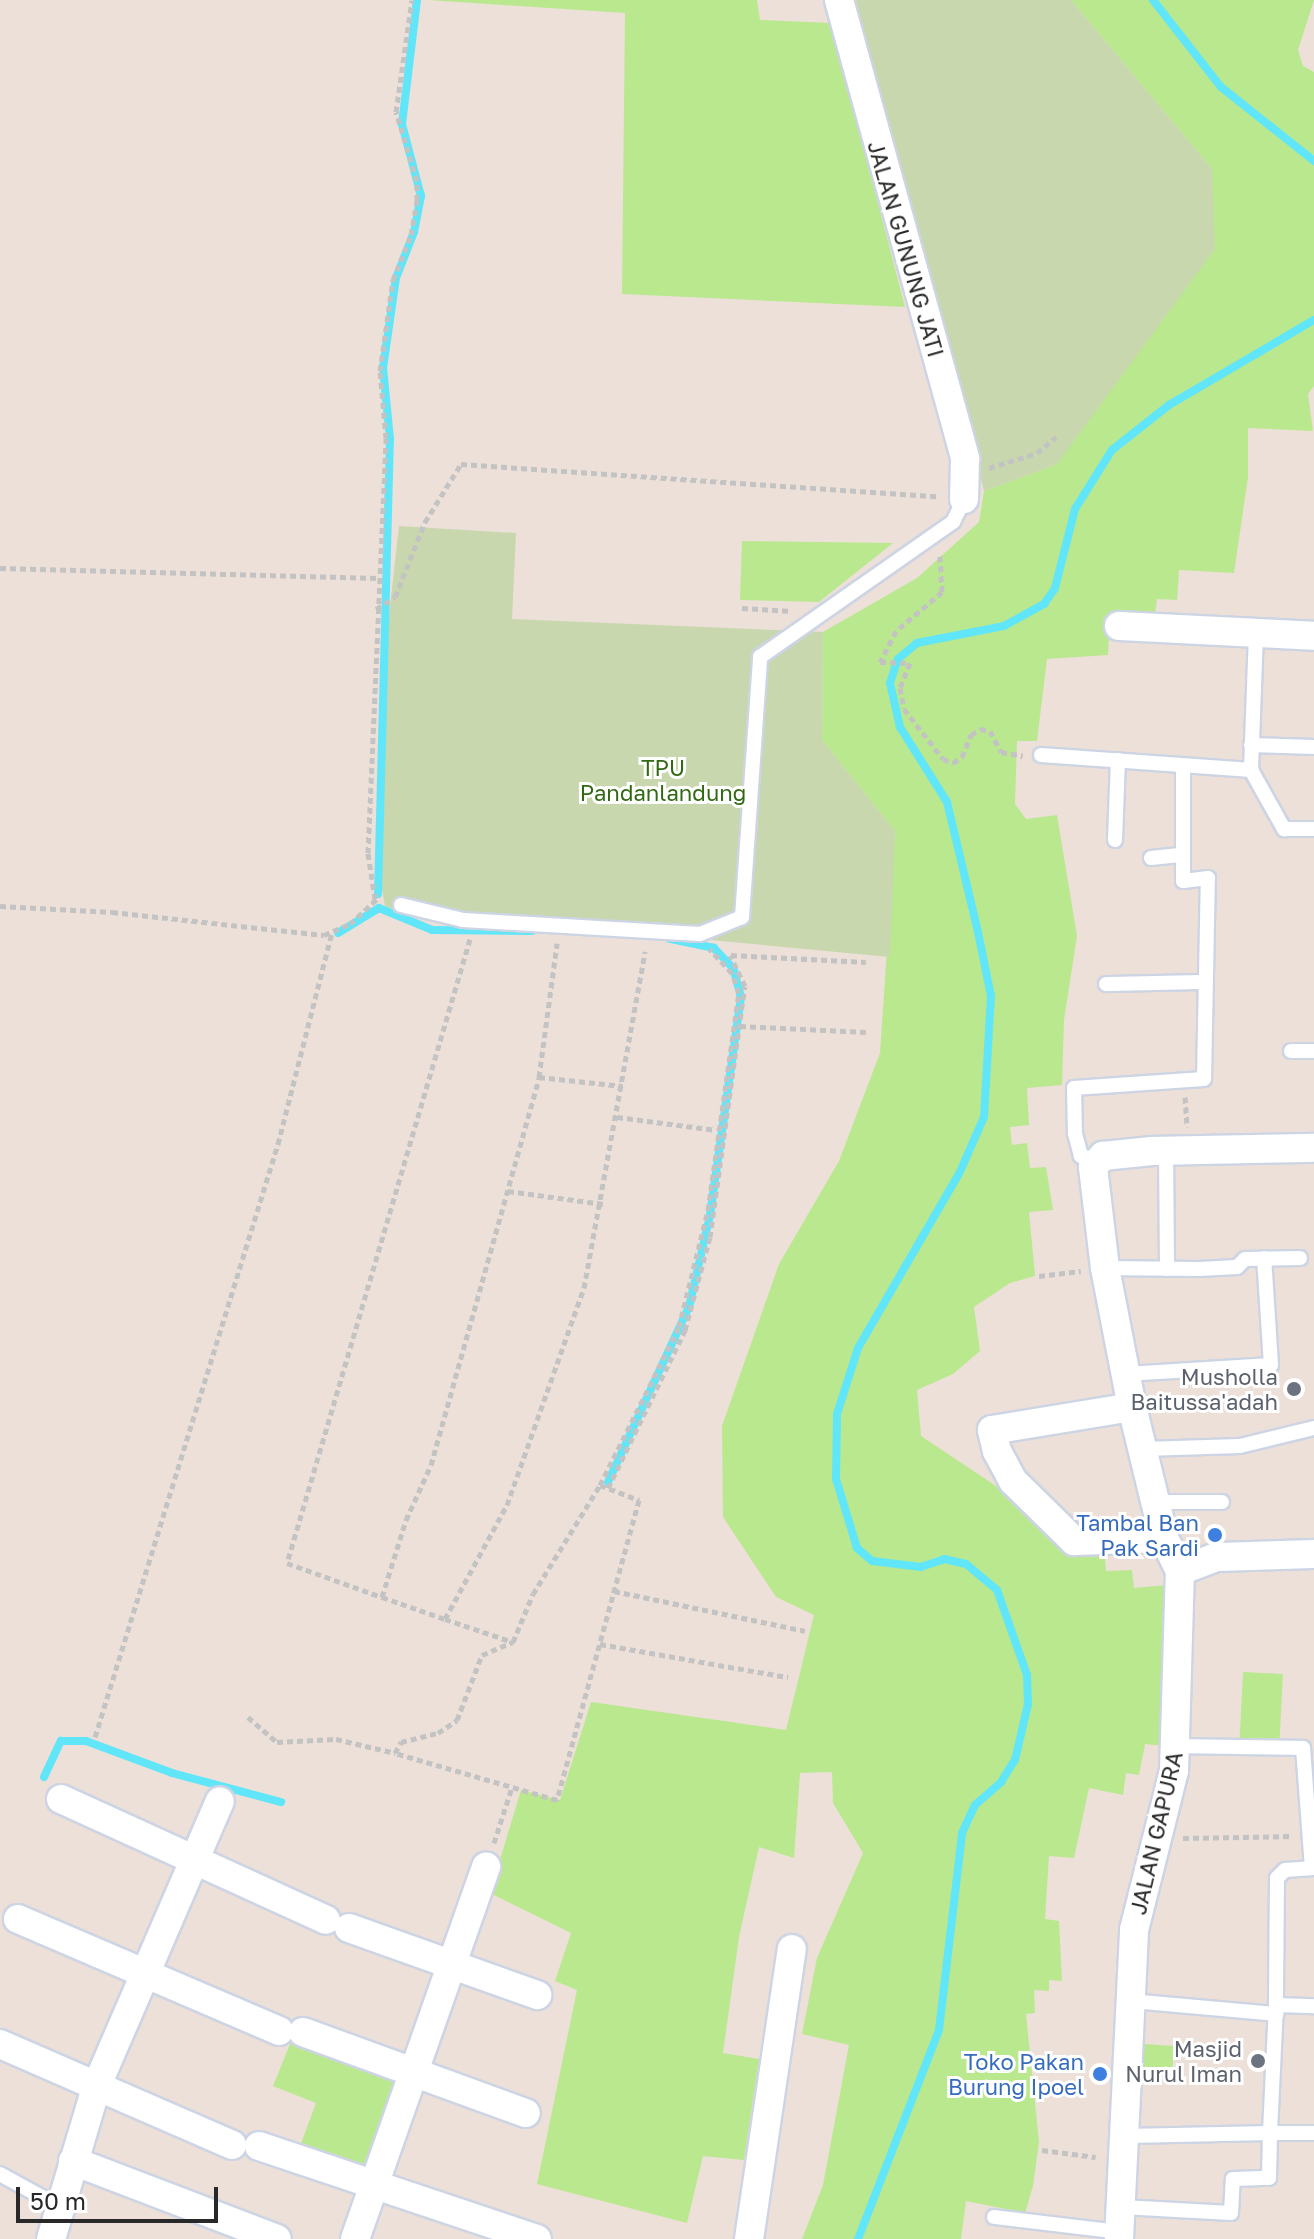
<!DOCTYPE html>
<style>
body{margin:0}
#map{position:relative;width:1314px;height:2239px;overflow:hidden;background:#ece0d8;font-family:"Golos Text",sans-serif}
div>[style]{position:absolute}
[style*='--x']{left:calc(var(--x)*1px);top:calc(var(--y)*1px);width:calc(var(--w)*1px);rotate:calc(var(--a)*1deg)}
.green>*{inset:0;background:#bae88e;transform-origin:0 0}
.cemetery>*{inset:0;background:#c8d7ad}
.stream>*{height:8px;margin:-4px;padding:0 4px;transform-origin:4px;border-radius:4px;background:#60e6f8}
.path>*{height:5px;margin-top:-2.5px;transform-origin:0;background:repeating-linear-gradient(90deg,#c3c3c3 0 6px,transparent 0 10px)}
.roads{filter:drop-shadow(2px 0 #cdd4e3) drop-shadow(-2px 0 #cdd4e3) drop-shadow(0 2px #cdd4e3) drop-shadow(0 -2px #cdd4e3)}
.service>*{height:14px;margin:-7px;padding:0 7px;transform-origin:7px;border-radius:7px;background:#fff}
.minor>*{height:28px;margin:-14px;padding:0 14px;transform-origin:14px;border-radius:14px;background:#fff}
.dots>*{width:22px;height:22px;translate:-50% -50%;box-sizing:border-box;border:4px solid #fff;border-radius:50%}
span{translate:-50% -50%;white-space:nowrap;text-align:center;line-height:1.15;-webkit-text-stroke:6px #fff;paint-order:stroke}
.street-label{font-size:22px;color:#282828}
.park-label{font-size:22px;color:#316913}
.worship-label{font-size:22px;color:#5b616d}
.right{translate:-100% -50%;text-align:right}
.shop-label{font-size:22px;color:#366cbe}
.scale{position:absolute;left:16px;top:2187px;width:202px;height:36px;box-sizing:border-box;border:4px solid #282828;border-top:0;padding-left:10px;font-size:24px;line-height:28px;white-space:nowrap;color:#282828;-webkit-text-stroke:6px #fff;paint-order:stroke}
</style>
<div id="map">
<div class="green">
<div style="clip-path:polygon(428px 0,757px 0,760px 20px,831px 23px,905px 307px,622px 294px,625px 13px)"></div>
<div style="clip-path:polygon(1071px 0,1314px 0,1298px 50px,1303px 66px,1314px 72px,1314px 386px,1308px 394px,1313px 431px,1248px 428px,1248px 477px,1234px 573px,1179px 570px,1177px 600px,1157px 599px,1155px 614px,1110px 612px,1108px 655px,1047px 659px,1037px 741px,1017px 741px,1015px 804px,1026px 819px,1057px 815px,1077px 936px,1064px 1020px,1062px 1085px,1027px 1088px,1029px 1125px,1010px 1127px,1012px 1145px,1027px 1143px,1030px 1168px,1046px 1167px,1053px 1210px,1029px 1212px,1035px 1276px,1010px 1283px,974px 1307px,980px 1351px,953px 1374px,917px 1390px,921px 1436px,1008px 1494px,1104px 1548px,1106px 1571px,1132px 1570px,1134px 1588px,1167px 1585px,1165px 1746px,1145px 1744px,1139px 1775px,1126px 1773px,1123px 1795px,1089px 1788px,1074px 1858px,1049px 1856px,1045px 1919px,1059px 1921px,1062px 1981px,1049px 1980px,1049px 1991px,1034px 1990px,1035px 2013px,1026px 2014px,1039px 2142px,1033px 2186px,1025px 2213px,966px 2201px,961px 2239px,802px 2239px,823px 2185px,849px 2045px,802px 2034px,817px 1958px,863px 1853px,833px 1803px,832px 1772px,800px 1773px,794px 1858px,759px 1847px,739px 1937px,723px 2053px,759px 2059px,744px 2160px,703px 2156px,687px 2223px,537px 2184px,577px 1990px,555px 1981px,571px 1933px,490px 1893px,521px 1790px,560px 1800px,591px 1702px,786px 1730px,814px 1615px,776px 1597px,723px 1517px,722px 1426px,779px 1264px,839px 1161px,880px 1053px,895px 831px,822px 740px,823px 632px,917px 578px,979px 522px,984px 491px,1057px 464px,1212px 169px)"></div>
<div style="clip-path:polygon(742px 541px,893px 543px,819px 602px,740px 600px)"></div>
<div style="left:1283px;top:1674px;width:70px;height:40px;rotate:93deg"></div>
<div style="clip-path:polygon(292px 2039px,402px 2077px,368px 2173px,299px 2149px,316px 2103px,273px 2086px)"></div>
<div style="left:1144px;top:2044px;width:30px;height:29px;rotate:4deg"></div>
</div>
<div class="cemetery">
<div style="clip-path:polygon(856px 0,1071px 0,1212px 169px,1215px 249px,1057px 464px,984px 491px,868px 63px)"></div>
<div style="clip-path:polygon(399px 526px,516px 533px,512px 619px,823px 632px,822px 740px,895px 831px,890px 957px,604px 930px,436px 923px,385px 906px,380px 879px,389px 615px)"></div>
</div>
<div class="stream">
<div style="--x:1153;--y:0;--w:110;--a:52"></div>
<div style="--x:1221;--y:87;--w:119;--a:38.5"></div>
<div style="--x:378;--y:894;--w:455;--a:-88.5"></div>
<div style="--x:390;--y:439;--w:71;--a:-95.6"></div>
<div style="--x:383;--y:368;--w:91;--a:-81.8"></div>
<div style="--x:396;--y:278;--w:49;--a:-68.6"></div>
<div style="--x:414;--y:232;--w:37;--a:-79"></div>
<div style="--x:421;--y:196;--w:74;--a:-104.8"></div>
<div style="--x:402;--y:124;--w:125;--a:-83.1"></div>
<div style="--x:338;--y:933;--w:48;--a:-31.4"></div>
<div style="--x:379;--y:908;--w:57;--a:22.5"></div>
<div style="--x:432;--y:930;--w:100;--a:0.6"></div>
<div style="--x:608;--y:1482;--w:193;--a:-65.2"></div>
<div style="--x:689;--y:1307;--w:94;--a:-77.1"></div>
<div style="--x:710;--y:1215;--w:220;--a:-81.9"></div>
<div style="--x:741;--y:997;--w:30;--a:-105"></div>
<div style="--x:733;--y:968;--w:28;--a:-134"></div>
<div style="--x:714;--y:948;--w:45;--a:-168.4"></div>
<div style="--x:44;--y:1777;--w:40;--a:-65"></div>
<div style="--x:61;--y:1741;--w:25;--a:0"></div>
<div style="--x:86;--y:1741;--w:92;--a:20.4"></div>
<div style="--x:172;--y:1773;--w:113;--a:14.9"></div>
<div style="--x:858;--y:2239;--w:224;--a:-68.8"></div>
<div style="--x:939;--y:2030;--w:198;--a:-83.3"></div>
<div style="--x:962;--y:1833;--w:31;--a:-65"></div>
<div style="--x:975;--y:1805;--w:35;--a:-41"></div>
<div style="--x:1001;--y:1782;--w:26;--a:-58"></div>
<div style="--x:1015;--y:1760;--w:57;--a:-76.9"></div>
<div style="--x:1028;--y:1704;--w:29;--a:-92"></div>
<div style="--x:1027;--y:1675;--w:90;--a:-109.4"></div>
<div style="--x:997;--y:1590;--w:40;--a:-140"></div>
<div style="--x:966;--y:1564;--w:22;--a:-167"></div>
<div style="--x:945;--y:1559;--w:25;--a:162"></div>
<div style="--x:921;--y:1567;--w:49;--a:-173"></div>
<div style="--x:872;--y:1561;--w:20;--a:-139"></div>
<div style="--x:857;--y:1548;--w:72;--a:-106.9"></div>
<div style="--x:836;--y:1479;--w:65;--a:-89.1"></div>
<div style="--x:837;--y:1414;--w:69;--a:-72.3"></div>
<div style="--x:858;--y:1348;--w:201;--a:-59.9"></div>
<div style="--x:959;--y:1174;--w:62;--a:-66.3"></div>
<div style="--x:984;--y:1117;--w:121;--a:-86.7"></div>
<div style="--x:991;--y:996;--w:65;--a:-101.5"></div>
<div style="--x:978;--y:932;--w:134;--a:-103.4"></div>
<div style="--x:947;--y:802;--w:89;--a:-122.1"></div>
<div style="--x:900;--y:727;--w:45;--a:-102.8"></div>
<div style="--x:890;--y:683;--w:25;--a:-72"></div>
<div style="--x:898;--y:659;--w:25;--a:-40"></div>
<div style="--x:917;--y:643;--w:89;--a:-11.1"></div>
<div style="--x:1004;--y:626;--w:46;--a:-28.8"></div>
<div style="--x:1044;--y:604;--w:19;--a:-55"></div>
<div style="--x:1055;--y:588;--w:81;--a:-75.8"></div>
<div style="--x:1075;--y:509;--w:70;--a:-57.9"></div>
<div style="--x:1112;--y:450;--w:73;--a:-38.3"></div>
<div style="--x:1169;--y:405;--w:168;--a:-30.4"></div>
</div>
<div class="path">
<div style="--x:989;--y:468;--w:50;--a:-17.4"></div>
<div style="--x:1037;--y:453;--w:25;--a:-40"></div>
<div style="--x:940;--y:556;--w:36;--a:87"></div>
<div style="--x:942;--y:592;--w:60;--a:139.7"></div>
<div style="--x:896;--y:631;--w:35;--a:117"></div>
<div style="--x:880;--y:662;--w:30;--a:2"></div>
<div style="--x:910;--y:663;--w:27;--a:112"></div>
<div style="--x:900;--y:688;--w:21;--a:79"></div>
<div style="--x:904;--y:709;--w:63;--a:52"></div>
<div style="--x:943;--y:759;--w:11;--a:22"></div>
<div style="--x:953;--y:763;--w:11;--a:-34"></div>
<div style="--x:962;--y:757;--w:24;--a:-68"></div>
<div style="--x:971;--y:735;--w:11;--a:-34"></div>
<div style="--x:980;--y:729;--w:10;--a:11"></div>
<div style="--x:990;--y:731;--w:24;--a:62"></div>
<div style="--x:1001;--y:752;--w:22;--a:10"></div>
<div style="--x:0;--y:568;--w:379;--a:1.5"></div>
<div style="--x:742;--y:608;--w:49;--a:3.5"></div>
<div style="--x:376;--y:609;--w:22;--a:-32"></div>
<div style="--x:395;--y:597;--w:81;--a:-68.2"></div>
<div style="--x:425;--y:522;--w:68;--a:-58.2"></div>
<div style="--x:461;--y:464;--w:479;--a:3.9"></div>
<div style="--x:375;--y:899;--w:47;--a:-98.7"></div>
<div style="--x:368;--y:853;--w:415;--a:-87.5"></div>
<div style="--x:386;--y:438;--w:67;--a:-95.1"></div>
<div style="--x:380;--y:371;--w:92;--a:-81.9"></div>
<div style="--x:393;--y:280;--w:48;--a:-68.2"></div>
<div style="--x:411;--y:235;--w:36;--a:-80"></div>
<div style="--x:417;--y:200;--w:19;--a:-90"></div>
<div style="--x:417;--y:181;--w:72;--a:-106.9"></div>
<div style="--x:396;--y:112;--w:113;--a:-81.9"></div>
<div style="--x:0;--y:906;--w:112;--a:3.1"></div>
<div style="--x:112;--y:912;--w:213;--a:6.2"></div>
<div style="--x:324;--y:935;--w:28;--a:-23"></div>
<div style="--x:350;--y:924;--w:37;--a:-43"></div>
<div style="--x:470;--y:939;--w:650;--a:106.34"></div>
<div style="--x:287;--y:1563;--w:101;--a:19.7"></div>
<div style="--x:382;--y:1597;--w:81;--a:-72.7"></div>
<div style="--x:406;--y:1520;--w:60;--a:-65.6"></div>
<div style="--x:431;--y:1465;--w:403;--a:-74.4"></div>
<div style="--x:539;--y:1077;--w:135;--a:-82.3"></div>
<div style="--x:731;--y:955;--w:135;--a:3"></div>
<div style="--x:740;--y:1026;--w:126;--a:2.7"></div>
<div style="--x:539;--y:1077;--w:84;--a:6.1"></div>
<div style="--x:1185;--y:1097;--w:30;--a:86"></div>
<div style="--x:617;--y:1117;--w:100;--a:7.5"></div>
<div style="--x:508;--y:1191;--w:96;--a:7.8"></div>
<div style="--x:1039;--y:1276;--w:42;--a:-6.8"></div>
<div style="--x:600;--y:1485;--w:177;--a:-63.4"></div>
<div style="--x:679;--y:1327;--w:121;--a:-76.1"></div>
<div style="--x:708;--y:1210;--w:219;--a:-81.9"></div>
<div style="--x:739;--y:993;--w:21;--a:-109"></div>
<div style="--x:732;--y:973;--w:33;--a:-133"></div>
<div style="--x:600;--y:1485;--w:42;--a:21"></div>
<div style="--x:639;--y:1500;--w:311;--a:105.3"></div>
<div style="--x:557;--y:1800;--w:169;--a:-163.8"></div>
<div style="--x:395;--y:1753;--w:13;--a:-61"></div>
<div style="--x:401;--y:1742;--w:38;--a:-14"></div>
<div style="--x:438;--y:1733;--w:23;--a:-34"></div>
<div style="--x:457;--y:1720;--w:70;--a:-69"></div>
<div style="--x:482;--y:1655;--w:34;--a:-23"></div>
<div style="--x:513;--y:1642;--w:52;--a:-67.4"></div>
<div style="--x:533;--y:1594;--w:128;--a:-58.4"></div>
<div style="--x:608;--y:1488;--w:176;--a:-64"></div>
<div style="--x:685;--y:1330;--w:96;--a:-75"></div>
<div style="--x:710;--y:1237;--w:253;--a:-82.1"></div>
<div style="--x:745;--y:986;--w:34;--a:-116"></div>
<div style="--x:614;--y:1591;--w:195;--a:11.8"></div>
<div style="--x:382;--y:1597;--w:67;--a:19.2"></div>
<div style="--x:445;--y:1619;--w:130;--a:-61.5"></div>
<div style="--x:507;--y:1505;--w:230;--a:-70.5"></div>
<div style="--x:584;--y:1288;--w:342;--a:-79.7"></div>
<div style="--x:445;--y:1619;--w:72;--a:18.7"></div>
<div style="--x:600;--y:1644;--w:191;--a:10"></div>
<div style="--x:248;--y:1717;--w:38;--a:41"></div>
<div style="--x:277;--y:1742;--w:59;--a:-2.9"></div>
<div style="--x:336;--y:1739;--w:61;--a:13.3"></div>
<div style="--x:95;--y:1737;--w:621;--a:-72.85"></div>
<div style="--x:278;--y:1144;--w:219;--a:-75.7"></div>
<div style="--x:1183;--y:1838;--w:110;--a:-1"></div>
<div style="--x:494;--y:1843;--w:59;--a:-72.2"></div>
<div style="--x:1042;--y:2150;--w:54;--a:7.4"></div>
</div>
<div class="roads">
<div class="service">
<div style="--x:1256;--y:633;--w:137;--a:92.1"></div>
<div style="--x:1251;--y:770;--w:68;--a:60.8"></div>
<div style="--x:1284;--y:829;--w:30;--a:0"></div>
<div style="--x:1251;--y:745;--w:63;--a:1.8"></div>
<div style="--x:1041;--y:755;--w:211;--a:4.1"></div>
<div style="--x:1115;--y:840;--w:80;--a:-87.9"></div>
<div style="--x:1151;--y:858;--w:31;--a:-6"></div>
<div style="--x:401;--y:905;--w:64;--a:13.6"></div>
<div style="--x:463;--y:920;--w:237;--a:3.4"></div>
<div style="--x:700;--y:934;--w:45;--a:-22"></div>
<div style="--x:742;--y:917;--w:261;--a:-86"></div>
<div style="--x:760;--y:657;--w:236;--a:-35"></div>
<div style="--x:953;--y:522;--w:25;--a:-64"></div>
<div style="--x:1106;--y:984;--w:98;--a:-1.2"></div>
<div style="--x:1291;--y:1051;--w:23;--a:0"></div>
<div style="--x:1166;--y:1151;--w:118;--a:89.5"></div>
<div style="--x:1095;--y:1160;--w:15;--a:-164"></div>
<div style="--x:1081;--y:1156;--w:24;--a:-105"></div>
<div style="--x:1075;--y:1133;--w:45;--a:-91.3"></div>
<div style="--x:1074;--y:1088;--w:130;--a:-4"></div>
<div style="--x:1204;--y:1079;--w:201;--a:-88.9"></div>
<div style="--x:1208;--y:878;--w:25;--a:173"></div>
<div style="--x:1183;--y:881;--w:112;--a:-90"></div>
<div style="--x:1105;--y:1268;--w:94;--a:0.6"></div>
<div style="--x:1199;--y:1269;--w:38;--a:-3"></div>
<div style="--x:1237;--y:1267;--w:11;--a:-45"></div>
<div style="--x:1245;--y:1259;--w:55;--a:-1"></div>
<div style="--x:1126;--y:1374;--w:145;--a:-3.6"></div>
<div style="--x:1271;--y:1365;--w:107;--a:-93.7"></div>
<div style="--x:1143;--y:1449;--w:97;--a:-1.8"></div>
<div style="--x:1240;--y:1446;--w:76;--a:-13.7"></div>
<div style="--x:1156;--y:1502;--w:66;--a:0"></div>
<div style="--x:1177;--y:1746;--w:126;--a:0.9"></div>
<div style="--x:1303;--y:1748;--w:120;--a:85.7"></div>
<div style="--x:1314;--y:1868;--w:29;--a:176"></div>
<div style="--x:1285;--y:1870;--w:11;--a:135"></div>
<div style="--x:1277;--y:1878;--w:127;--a:90.5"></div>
<div style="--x:1276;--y:2005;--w:38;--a:2"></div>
<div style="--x:1131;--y:2001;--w:146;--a:5.1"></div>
<div style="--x:1276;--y:2005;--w:128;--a:92.7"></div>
<div style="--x:1270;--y:2133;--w:44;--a:0"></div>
<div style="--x:0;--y:2174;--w:68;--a:28.8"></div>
<div style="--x:1122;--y:2207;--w:109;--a:3.2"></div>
<div style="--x:1231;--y:2213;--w:34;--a:-87"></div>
<div style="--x:1233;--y:2179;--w:36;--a:-2"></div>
<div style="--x:1269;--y:2178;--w:45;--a:-88.7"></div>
<div style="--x:1270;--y:2133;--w:144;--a:178.8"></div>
<div style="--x:994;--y:2217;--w:127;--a:6.8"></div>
</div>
<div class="minor">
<div style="--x:839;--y:0;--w:476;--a:74.6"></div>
<div style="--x:965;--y:459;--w:40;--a:91.4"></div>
<div style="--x:1119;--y:626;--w:195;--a:2.9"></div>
<div style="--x:1132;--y:1407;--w:142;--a:170.7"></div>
<div style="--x:992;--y:1430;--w:22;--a:77"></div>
<div style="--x:997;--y:1451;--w:34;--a:62"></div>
<div style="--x:1013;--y:1481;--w:86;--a:44.5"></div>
<div style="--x:1074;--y:1541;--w:90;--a:-1.9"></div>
<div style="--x:1180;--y:1571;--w:37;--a:-116"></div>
<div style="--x:1164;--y:1538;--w:135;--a:-103.7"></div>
<div style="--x:1132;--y:1407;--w:142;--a:-101"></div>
<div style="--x:1105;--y:1268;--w:102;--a:-96.8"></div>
<div style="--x:1093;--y:1167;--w:15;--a:-48"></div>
<div style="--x:1103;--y:1156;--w:49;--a:-5.8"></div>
<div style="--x:1152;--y:1151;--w:162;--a:-1.1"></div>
<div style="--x:1180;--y:1571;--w:40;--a:-21"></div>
<div style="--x:1217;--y:1557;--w:97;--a:-1.8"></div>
<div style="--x:61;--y:1799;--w:291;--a:24.5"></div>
<div style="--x:18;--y:1919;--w:284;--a:23.2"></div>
<div style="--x:349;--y:1928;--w:200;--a:19.6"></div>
<div style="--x:303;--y:2032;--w:237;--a:20"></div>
<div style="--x:0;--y:2044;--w:253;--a:23.5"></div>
<div style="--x:259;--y:2146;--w:293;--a:18.5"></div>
<div style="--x:73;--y:2161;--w:218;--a:20.9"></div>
<div style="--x:51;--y:2239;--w:161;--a:-73.4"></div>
<div style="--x:97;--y:2085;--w:309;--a:-66.6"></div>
<div style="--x:355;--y:2239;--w:395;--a:-70.6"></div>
<div style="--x:749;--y:2239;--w:293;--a:-81.6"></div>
<div style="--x:1119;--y:2239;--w:309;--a:-87.2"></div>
<div style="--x:1134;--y:1930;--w:164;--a:-75.9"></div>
<div style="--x:1174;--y:1771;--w:200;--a:-88.3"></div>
</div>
</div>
<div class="dots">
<div style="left:1294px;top:1389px;background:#6b7280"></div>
<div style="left:1215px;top:1535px;background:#3f7fe0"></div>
<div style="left:1258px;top:2061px;background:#6b7280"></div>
<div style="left:1100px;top:2074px;background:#3f7fe0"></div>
</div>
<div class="street-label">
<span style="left:906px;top:249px;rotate:74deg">JALAN GUNUNG JATI</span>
<span style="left:1156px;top:1833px;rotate:-77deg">JALAN GAPURA</span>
</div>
<div class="park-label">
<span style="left:663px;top:780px">TPU<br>Pandanlandung</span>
</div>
<div class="worship-label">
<span class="right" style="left:1278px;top:1389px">Musholla<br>Baitussa'adah</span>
<span class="right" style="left:1242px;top:2061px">Masjid<br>Nurul Iman</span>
</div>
<div class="shop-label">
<span class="right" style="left:1199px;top:1535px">Tambal Ban<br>Pak Sardi</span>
<span class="right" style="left:1084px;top:2074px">Toko Pakan<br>Burung Ipoel</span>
</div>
<div class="scale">50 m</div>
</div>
